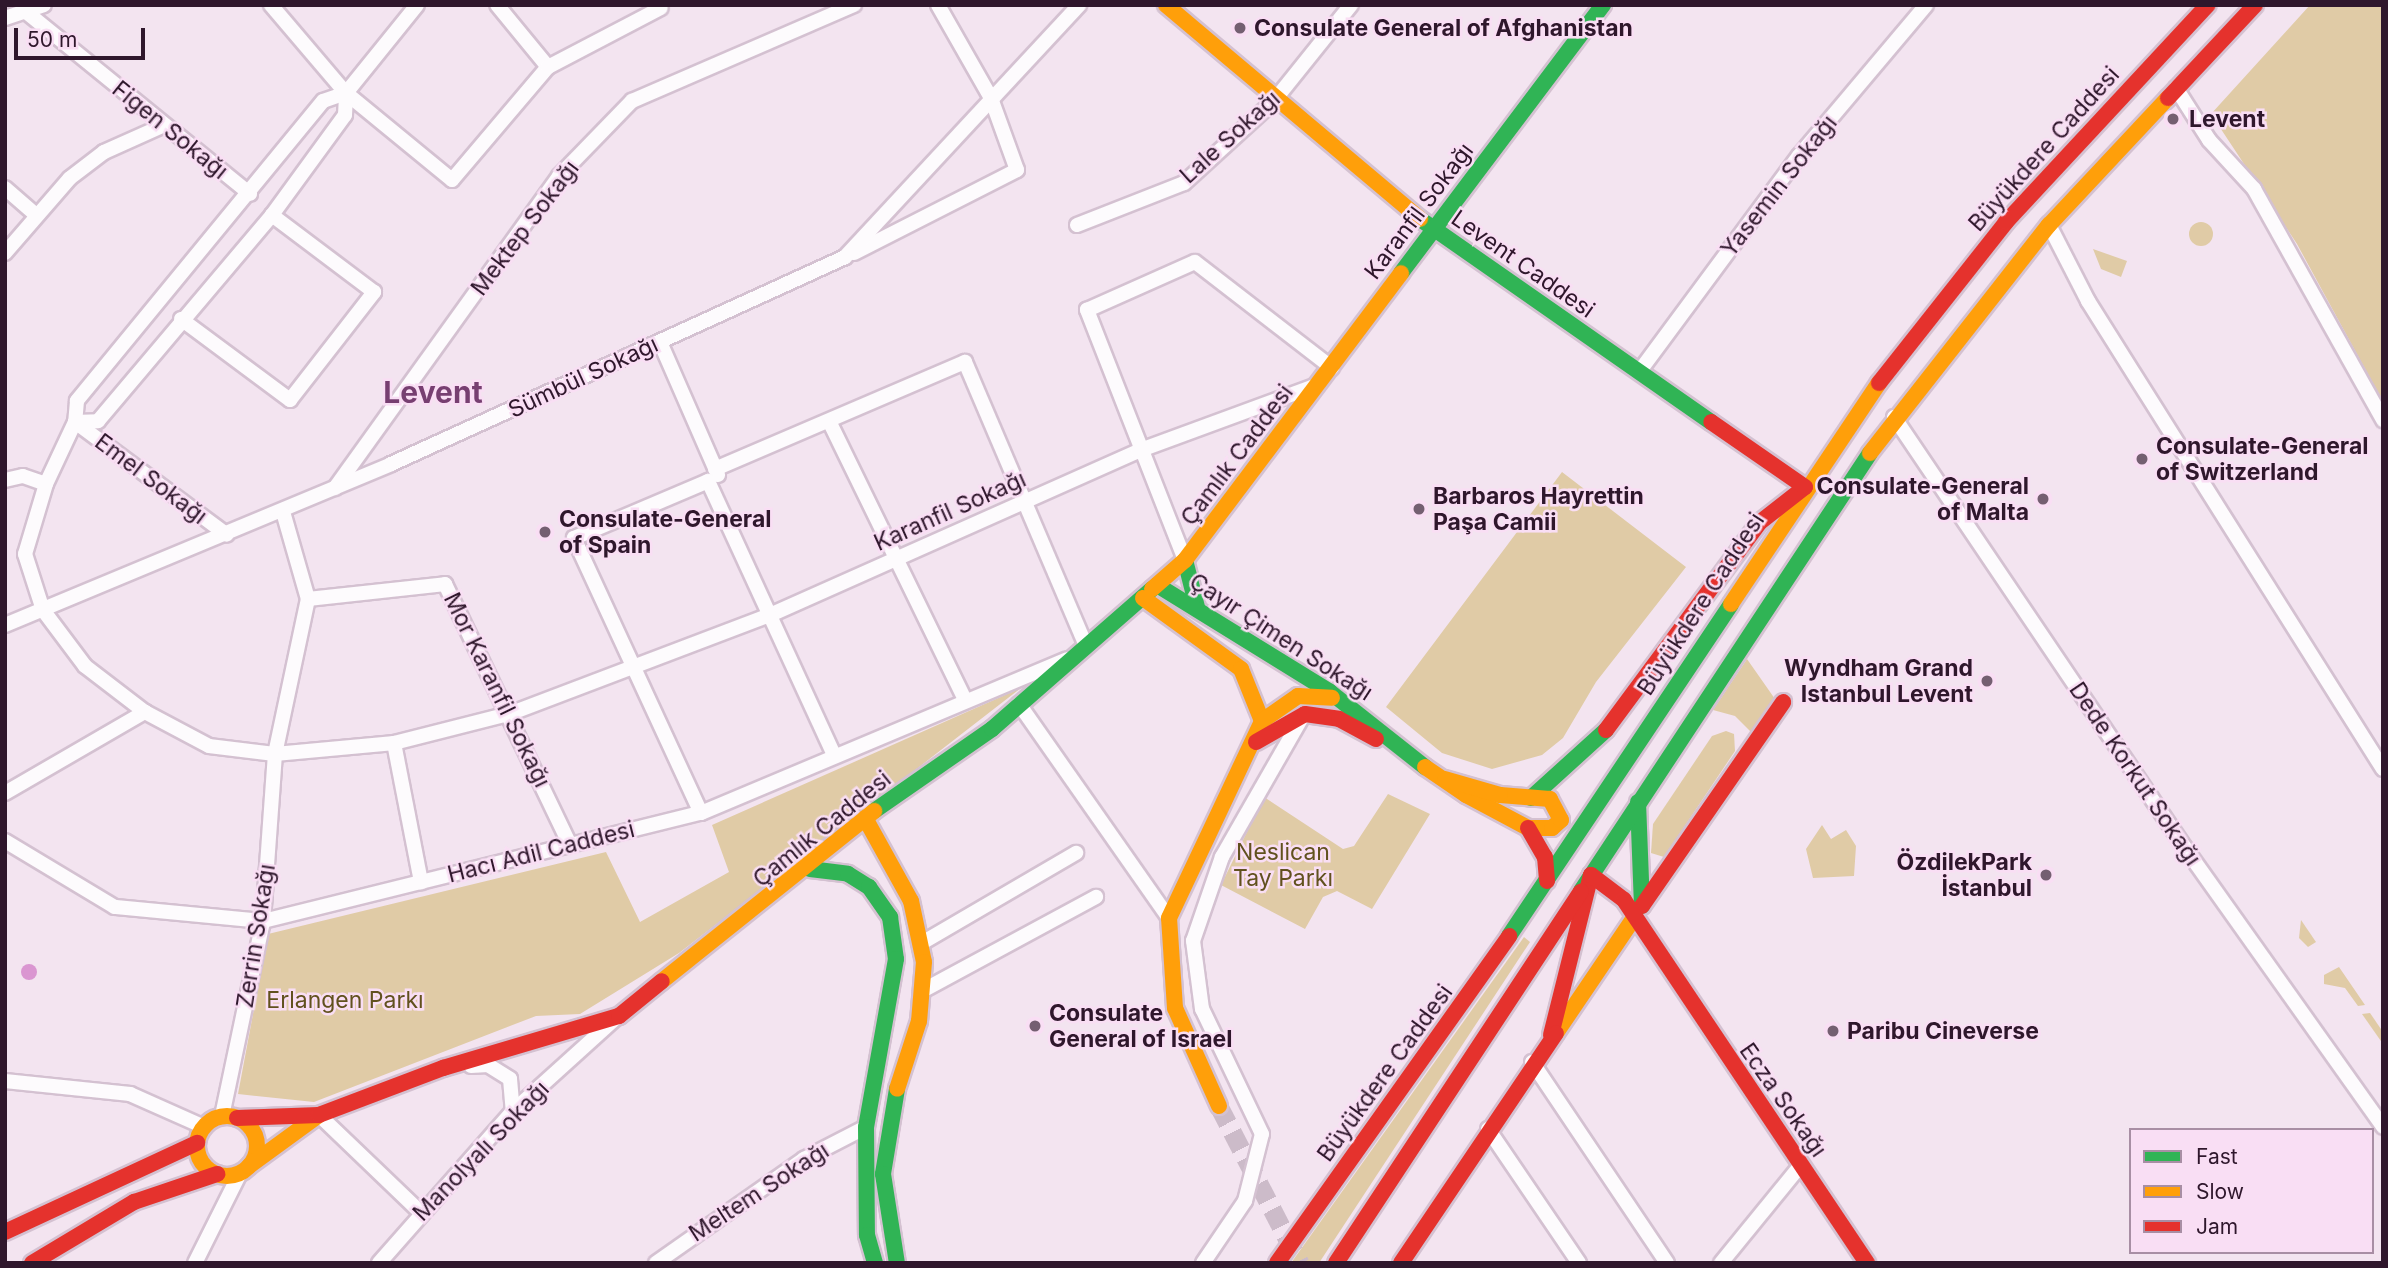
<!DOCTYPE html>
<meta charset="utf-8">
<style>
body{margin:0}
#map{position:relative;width:2388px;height:1268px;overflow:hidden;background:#f3e4f0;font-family:Inter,sans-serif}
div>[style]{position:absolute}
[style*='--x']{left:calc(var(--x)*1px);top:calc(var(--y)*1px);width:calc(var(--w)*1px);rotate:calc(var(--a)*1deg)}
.green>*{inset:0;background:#e0cba6}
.round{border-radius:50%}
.water>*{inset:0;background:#da96d1}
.secondary-tunnel>*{height:19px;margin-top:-9.5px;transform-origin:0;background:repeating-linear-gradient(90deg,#ccbbc9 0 19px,transparent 0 29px)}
.roads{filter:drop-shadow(2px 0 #d4c1d1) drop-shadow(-2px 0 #d4c1d1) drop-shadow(0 2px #d4c1d1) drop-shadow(0 -2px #d4c1d1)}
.street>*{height:14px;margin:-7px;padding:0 7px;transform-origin:7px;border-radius:7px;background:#fdfbfd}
.fast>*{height:16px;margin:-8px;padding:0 8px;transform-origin:8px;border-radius:8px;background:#30b455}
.slow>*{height:16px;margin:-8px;padding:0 8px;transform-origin:8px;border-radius:8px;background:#ff9f0a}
.slow>.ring{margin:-8px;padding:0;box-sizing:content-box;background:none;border:16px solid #ff9f0a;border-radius:50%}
.jam>*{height:16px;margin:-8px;padding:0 8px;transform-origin:8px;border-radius:8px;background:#e5322d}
.dots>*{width:19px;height:19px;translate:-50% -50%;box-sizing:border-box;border:4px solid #f9def4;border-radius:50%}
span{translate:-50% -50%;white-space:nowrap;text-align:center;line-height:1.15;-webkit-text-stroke:5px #f9def4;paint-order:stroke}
.poi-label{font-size:23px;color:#2f172c;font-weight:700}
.left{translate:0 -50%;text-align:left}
.right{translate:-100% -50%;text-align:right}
.street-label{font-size:23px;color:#2f172c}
.park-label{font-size:23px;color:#61511e}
.district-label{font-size:30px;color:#773f71;font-weight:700}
.frame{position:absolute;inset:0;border:7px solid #2f172c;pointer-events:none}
.legend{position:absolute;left:2129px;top:1128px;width:245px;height:126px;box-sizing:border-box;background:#f9def4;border:2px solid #a88ea4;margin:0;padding:9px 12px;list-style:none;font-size:21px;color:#2f172c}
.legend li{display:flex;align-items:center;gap:14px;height:35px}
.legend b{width:35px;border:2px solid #a88ea4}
.scale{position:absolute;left:14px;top:28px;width:131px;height:32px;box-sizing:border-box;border:4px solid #2f172c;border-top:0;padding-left:9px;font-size:21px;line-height:24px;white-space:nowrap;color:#2f172c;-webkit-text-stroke:5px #f9def4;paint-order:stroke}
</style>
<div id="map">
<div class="green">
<div style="clip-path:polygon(2310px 5px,2383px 5px,2383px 402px,2297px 244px,2211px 114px)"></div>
<div class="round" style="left:2189px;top:222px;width:24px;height:24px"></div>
<div style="clip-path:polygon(2093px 249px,2127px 261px,2121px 277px,2101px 269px)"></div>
<div style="clip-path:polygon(1562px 472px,1686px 567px,1596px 682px,1563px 738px,1542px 755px,1492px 769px,1442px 753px,1386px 707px)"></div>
<div style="clip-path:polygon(1747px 659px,1775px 699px,1752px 733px,1735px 716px,1713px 710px)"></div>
<div style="clip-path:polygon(1021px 688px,679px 953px,580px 1014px,536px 1016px,314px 1102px,238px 1094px,268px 934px,606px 852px,640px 922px,729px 872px,712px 825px)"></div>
<div style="clip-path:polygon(1726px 731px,1734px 734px,1735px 751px,1664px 857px,1651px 853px,1653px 824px,1712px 736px)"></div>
<div style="clip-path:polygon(1388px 794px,1430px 814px,1372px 909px,1337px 891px,1323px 897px,1305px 929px,1221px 885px,1264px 797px,1343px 849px,1354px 846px)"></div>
<div style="clip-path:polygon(1822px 825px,1831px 839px,1846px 830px,1856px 846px,1854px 876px,1813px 878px,1806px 849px)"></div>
<div style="clip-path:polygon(2301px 920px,2316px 942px,2308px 947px,2299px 938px)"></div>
<div style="clip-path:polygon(1524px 937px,1530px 942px,1319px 1263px,1291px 1263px)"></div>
<div style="clip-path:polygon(2339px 967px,2365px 1005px,2358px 1006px,2345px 988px,2324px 984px,2324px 975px)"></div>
<div style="clip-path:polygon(2370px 1013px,2383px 1032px,2383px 1044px,2362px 1014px)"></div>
</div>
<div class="water">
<div class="round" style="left:21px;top:964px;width:16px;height:16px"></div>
</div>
<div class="secondary-tunnel">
<div style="--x:1219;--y:1106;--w:177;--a:62.7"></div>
</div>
<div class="roads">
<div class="street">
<div style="--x:271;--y:5;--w:116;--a:49.6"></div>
<div style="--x:346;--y:93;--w:137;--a:39.4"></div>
<div style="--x:452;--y:180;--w:148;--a:-49.7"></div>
<div style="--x:548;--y:67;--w:80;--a:-129.4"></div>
<div style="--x:25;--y:11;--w:290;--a:39.1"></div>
<div style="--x:5;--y:18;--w:41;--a:-18.4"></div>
<div style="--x:548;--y:67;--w:127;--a:-27.6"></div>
<div style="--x:2176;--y:88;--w:62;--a:57.6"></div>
<div style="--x:2209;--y:140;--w:67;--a:47.4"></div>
<div style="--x:2254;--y:189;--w:265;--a:60.8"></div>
<div style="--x:346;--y:93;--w:24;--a:161"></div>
<div style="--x:323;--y:101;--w:388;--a:129.4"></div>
<div style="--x:77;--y:401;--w:21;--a:95"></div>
<div style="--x:75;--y:422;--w:68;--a:115.1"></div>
<div style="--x:46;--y:484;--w:73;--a:106.7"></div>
<div style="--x:25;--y:554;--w:59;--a:72.2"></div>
<div style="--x:43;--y:610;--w:70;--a:53.1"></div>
<div style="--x:85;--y:666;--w:76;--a:37.5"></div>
<div style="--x:145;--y:712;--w:72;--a:28"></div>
<div style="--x:209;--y:746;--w:66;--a:6.9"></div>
<div style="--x:275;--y:754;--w:120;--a:-5.3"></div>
<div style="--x:394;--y:743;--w:119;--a:-14.2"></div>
<div style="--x:509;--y:714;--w:279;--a:-20.8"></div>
<div style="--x:770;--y:615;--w:403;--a:-24"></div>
<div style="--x:1138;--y:451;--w:191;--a:-20.2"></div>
<div style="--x:346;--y:93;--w:113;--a:-51.1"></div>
<div style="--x:5;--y:188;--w:40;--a:41"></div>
<div style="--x:1077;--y:225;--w:115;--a:-21.4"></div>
<div style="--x:1184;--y:183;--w:122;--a:-42.3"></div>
<div style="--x:1274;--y:101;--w:123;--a:-51.3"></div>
<div style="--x:2049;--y:225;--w:85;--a:62.8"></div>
<div style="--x:2088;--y:301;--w:553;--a:57.78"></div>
<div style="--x:5;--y:253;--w:99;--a:-49.1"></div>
<div style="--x:70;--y:178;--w:43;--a:-37.4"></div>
<div style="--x:104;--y:152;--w:64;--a:-24.1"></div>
<div style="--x:854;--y:253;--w:183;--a:-27"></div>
<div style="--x:1017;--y:170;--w:77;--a:-109.9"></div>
<div style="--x:991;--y:98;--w:107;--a:-119.7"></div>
<div style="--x:181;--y:319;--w:136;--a:36.6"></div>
<div style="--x:290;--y:400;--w:137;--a:-52.1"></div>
<div style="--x:374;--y:292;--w:128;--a:-143"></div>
<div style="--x:660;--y:342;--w:145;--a:66.4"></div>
<div style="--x:1639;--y:372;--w:269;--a:-53.5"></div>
<div style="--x:1799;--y:156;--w:197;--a:-49.9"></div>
<div style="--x:1894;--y:417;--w:520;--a:55.97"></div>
<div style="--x:2185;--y:848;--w:342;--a:54.6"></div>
<div style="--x:75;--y:422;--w:23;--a:-2"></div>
<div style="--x:98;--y:421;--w:270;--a:-49.8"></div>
<div style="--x:272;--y:215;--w:124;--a:-53.9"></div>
<div style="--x:345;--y:115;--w:22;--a:-87"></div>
<div style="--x:75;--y:422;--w:189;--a:36.6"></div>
<div style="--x:831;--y:425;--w:306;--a:64"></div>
<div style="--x:715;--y:469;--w:272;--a:-23.2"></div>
<div style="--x:965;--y:362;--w:306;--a:66.9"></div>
<div style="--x:5;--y:480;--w:18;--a:-13"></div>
<div style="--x:23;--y:476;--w:24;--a:19"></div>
<div style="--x:335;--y:488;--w:384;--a:-54.3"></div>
<div style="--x:559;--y:176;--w:105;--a:-45.8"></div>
<div style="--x:632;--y:101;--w:242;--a:-23.4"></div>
<div style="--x:1185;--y:560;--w:269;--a:-111.4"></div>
<div style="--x:1087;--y:310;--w:118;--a:-24"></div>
<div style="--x:1195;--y:262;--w:173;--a:37.7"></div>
<div style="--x:308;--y:599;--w:138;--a:-6.2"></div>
<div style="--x:445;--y:584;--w:289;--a:64.4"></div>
<div style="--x:5;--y:625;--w:418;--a:-22.6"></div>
<div style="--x:391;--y:464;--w:499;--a:-24.5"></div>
<div style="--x:845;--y:257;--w:344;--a:-47.1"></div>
<div style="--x:1019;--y:704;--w:261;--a:55"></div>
<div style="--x:394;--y:743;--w:142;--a:79"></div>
<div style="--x:5;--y:793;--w:162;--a:-30.1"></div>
<div style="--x:701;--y:813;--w:303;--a:-114.8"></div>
<div style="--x:574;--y:538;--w:146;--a:-23"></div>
<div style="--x:708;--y:481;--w:299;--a:65.3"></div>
<div style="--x:5;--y:841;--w:128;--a:31"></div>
<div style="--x:115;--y:907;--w:149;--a:5.4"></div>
<div style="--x:263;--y:921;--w:451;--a:-13.9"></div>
<div style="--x:701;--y:813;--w:397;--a:-22.8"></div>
<div style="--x:920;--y:944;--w:181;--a:-30.3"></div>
<div style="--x:922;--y:991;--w:198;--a:-28.4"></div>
<div style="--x:1532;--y:1062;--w:242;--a:56.1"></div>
<div style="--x:471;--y:1066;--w:17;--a:-3"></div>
<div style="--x:488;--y:1065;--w:26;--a:32"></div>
<div style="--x:510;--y:1079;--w:32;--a:85"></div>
<div style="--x:5;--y:1081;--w:126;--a:5.9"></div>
<div style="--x:130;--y:1094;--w:81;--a:24"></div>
<div style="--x:319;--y:1115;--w:140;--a:43.8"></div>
<div style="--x:222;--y:1116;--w:199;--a:-78.1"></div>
<div style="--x:263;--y:921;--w:167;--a:-85.9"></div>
<div style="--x:275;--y:754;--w:158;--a:-78"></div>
<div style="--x:308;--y:599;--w:91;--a:-106"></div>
<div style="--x:1488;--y:1129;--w:162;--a:55.8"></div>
<div style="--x:195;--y:1263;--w:101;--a:-63.4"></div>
<div style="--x:379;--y:1263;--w:203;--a:-48.6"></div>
<div style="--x:513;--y:1111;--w:139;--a:-42.1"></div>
<div style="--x:656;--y:1263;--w:181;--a:-35.1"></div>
<div style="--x:804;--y:1159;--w:70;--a:-27.3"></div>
<div style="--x:1203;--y:1263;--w:75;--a:-55.9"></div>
<div style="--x:1245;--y:1201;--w:69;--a:-75.8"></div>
<div style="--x:1262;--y:1134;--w:139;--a:-115.6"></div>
<div style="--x:1202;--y:1009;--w:69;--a:-97.5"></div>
<div style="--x:1193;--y:941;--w:89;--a:-71"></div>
<div style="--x:1222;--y:857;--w:159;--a:-60.2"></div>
<div style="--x:1721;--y:1263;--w:127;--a:-50.8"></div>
</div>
<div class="fast">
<div style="--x:1420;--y:219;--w:355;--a:34.9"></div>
<div style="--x:1401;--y:273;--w:336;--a:-53"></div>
<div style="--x:1185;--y:560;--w:49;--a:75.7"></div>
<div style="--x:1157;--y:585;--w:203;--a:31.7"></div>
<div style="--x:1330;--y:692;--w:121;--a:38.3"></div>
<div style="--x:1531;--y:798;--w:101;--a:-42.2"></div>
<div style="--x:1638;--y:802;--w:104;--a:87.8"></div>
<div style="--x:874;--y:811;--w:144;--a:-34.8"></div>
<div style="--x:992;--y:729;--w:213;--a:-41.2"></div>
<div style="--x:810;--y:869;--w:38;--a:7"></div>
<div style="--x:848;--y:874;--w:25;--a:32"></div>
<div style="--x:869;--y:887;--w:37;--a:55"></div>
<div style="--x:890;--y:917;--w:42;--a:81.9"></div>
<div style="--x:896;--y:959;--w:171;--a:100.1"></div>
<div style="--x:866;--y:1127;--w:108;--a:89.5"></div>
<div style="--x:867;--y:1235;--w:29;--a:74"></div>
<div style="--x:1581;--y:891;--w:525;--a:-56.58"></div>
<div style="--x:1509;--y:936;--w:399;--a:-56.2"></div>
<div style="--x:897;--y:1089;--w:86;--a:99.4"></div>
<div style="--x:883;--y:1174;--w:90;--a:81.1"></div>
</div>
<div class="slow">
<div style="--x:1166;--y:5;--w:332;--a:40.1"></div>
<div style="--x:1870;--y:453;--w:290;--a:-51.9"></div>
<div style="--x:2049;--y:225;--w:174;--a:-46.9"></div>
<div style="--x:1152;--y:589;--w:44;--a:-41.3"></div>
<div style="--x:1185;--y:560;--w:359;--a:-53"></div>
<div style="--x:1143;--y:598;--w:121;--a:35.9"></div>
<div style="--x:1241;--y:669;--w:56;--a:68"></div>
<div style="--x:1731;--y:604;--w:266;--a:-56.2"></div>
<div style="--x:1425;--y:767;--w:50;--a:34.3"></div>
<div style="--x:1466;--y:795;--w:70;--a:28"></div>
<div style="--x:1528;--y:828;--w:24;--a:0"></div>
<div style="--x:1552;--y:828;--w:12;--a:-42"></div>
<div style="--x:1561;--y:820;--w:24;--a:-118"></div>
<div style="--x:1550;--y:799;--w:50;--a:-175.4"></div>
<div style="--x:1500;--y:795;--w:57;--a:-163.8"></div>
<div style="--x:865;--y:818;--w:95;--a:61"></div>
<div style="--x:911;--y:901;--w:62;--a:78"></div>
<div style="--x:924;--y:962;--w:59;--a:94.8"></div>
<div style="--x:919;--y:1021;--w:71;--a:107.9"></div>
<div style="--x:662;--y:981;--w:272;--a:-38.7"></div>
<div style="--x:1556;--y:1033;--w:139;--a:-55.9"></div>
<div style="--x:1219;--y:1106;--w:107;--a:-114.2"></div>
<div style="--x:1175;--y:1008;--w:90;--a:-93.8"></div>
<div style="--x:1169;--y:918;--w:218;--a:-64.7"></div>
<div style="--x:1262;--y:721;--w:44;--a:-34.8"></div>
<div style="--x:1298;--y:696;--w:34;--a:3"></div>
<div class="ring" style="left:197px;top:1116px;width:44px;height:44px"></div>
<div style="--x:249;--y:1166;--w:87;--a:-36.1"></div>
</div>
<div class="jam">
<div style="--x:2168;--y:98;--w:127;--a:-46.9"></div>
<div style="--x:1879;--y:383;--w:205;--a:-51.7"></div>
<div style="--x:2006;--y:222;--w:296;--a:-47.1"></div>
<div style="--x:1606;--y:730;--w:257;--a:-53.5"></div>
<div style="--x:1759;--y:523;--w:58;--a:-38"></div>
<div style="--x:1805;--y:487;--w:114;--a:-145.3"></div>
<div style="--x:1256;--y:742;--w:56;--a:-29.7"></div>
<div style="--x:1305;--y:714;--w:34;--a:8"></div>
<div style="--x:1339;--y:719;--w:42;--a:28.4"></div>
<div style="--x:1528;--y:828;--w:34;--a:60"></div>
<div style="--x:1545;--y:857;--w:24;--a:85"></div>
<div style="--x:1642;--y:906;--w:248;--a:-55.3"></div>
<div style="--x:1551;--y:1035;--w:165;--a:-76"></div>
<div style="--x:1591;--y:875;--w:41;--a:37.1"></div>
<div style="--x:1624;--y:900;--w:437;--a:56.2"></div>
<div style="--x:237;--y:1118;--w:82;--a:-2.1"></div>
<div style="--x:319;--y:1115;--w:133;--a:-20.8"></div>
<div style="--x:443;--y:1068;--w:184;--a:-16.5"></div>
<div style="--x:619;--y:1016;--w:55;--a:-39.1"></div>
<div style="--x:5;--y:1232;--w:212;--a:-24.9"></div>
<div style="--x:32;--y:1263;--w:119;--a:-30.9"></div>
<div style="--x:134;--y:1202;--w:88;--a:-18.6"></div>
<div style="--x:1277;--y:1263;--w:401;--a:-54.6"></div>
<div style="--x:1336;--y:1263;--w:445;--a:-56.6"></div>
<div style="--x:1401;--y:1263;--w:277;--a:-56"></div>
</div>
</div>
<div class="dots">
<div style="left:1240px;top:28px;background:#745f71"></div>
<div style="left:2173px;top:119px;background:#745f71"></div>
<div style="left:2142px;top:459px;background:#745f71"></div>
<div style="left:2043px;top:499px;background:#745f71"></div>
<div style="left:1419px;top:509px;background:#745f71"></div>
<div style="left:545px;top:532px;background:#745f71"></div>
<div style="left:1987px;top:681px;background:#745f71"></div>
<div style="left:2046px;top:875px;background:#745f71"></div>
<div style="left:1035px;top:1026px;background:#745f71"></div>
<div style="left:1833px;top:1031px;background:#745f71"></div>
</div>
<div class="poi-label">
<span class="left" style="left:1254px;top:28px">Consulate General of Afghanistan</span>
<span class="left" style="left:2189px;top:119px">Levent</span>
<span class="left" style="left:2156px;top:459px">Consulate-General<br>of Switzerland</span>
<span class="right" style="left:2029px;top:499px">Consulate-General<br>of Malta</span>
<span class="left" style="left:1433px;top:509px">Barbaros Hayrettin<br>Paşa Camii</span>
<span class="left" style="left:559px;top:532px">Consulate-General<br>of Spain</span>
<span class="right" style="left:1973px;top:681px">Wyndham Grand<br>Istanbul Levent</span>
<span class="right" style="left:2032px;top:875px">ÖzdilekPark<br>İstanbul</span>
<span class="left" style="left:1049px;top:1026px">Consulate<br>General of Israel</span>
<span class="left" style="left:1847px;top:1031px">Paribu Cineverse</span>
</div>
<div class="street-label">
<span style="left:170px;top:130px;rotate:39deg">Figen Sokağı</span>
<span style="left:1230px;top:137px;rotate:-42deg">Lale Sokağı</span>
<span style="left:2044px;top:149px;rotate:-48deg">Büyükdere Caddesi</span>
<span style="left:1779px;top:186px;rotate:-52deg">Yasemin Sokağı</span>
<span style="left:1419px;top:211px;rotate:-53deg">Karanfil Sokağı</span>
<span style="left:525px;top:228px;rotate:-53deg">Mektep Sokağı</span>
<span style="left:1523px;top:264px;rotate:35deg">Levent Caddesi</span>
<span style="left:583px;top:377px;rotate:-25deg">Sümbül Sokağı</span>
<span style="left:1237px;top:455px;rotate:-53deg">Çamlık Caddesi</span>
<span style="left:151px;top:479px;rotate:37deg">Emel Sokağı</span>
<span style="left:950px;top:511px;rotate:-24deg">Karanfil Sokağı</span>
<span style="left:1701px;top:604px;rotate:-57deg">Büyükdere Caddesi</span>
<span style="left:1281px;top:637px;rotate:33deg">Çayır Çimen Sokağı</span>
<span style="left:497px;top:690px;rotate:64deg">Mor Karanfil Sokağı</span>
<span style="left:2135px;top:774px;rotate:56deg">Dede Korkut Sokağı</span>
<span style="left:822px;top:829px;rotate:-39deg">Çamlık Caddesi</span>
<span style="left:541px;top:852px;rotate:-14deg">Hacı Adil Caddesi</span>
<span style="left:256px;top:936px;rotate:-81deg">Zerrin Sokağı</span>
<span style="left:1385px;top:1073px;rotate:-54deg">Büyükdere Caddesi</span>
<span style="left:1783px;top:1100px;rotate:55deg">Ecza Sokağı</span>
<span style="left:481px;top:1151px;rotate:-46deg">Manolyalı Sokağı</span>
<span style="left:759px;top:1192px;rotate:-33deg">Meltem Sokağı</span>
</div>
<div class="park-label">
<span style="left:1283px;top:865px">Neslican<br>Tay Parkı</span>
<span style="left:345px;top:1000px">Erlangen Parkı</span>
</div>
<div class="district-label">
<span style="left:433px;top:392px">Levent</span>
</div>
<div class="frame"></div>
<ul class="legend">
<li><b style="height:9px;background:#30b455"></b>Fast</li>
<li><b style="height:9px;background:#ff9f0a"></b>Slow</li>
<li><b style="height:9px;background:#e5322d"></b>Jam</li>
</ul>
<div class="scale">50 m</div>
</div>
